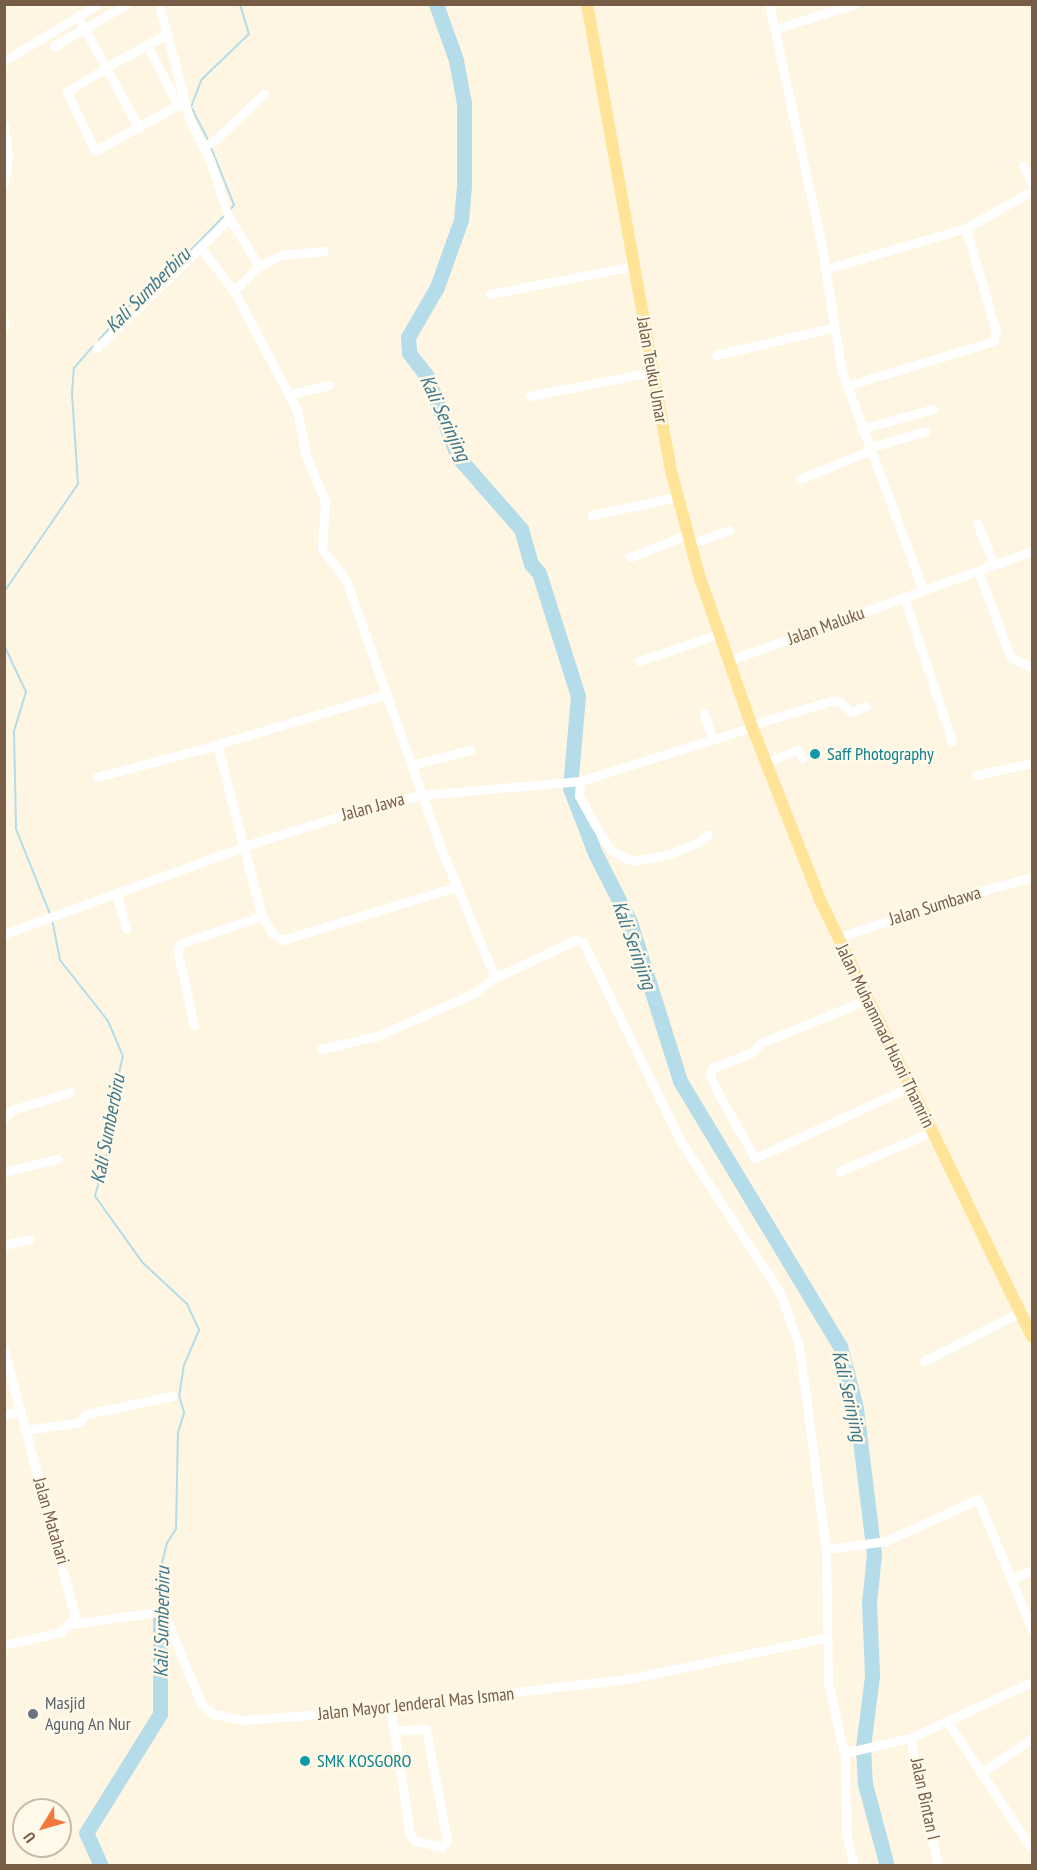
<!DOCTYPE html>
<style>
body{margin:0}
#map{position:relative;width:1037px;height:1870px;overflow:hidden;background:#fef6e2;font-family:"PT Sans Narrow",sans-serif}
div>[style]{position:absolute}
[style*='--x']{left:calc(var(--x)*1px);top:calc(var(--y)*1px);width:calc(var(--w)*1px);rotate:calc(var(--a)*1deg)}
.stream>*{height:2px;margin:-1px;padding:0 1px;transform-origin:1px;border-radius:1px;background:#b5dce9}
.river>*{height:15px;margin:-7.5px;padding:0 7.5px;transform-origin:7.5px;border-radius:7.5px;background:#b5dce9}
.minor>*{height:9px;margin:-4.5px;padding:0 4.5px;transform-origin:4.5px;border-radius:4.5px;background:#fff}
.major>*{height:12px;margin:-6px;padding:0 6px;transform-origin:6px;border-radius:6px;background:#ffe498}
.dots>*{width:16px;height:16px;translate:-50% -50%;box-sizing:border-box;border:3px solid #fff9ea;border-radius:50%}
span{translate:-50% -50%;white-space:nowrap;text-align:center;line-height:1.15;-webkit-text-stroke:5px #fff9ea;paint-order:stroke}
.street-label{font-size:18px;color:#785d46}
.culture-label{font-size:18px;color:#0d838f}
.left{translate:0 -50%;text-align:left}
.worship-label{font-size:18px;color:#5b616d}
.water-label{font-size:20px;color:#3e788d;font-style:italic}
.frame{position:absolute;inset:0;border:6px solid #785d46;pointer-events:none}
.north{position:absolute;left:12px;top:1798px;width:60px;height:60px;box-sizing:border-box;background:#fff9ea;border:2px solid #c9bba8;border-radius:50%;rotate:233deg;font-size:16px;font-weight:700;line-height:24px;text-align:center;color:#785d46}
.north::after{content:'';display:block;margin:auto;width:21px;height:27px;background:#f2793e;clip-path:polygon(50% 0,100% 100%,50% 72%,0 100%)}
</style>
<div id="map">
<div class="stream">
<div style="--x:208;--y:140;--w:37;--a:-117"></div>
<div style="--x:191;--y:107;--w:30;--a:-69"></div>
<div style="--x:202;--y:79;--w:65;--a:-43.8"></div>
<div style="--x:249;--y:34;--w:31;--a:-107"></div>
<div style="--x:210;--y:145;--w:65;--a:68.2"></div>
<div style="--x:234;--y:205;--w:8;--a:130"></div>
<div style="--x:172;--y:269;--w:76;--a:-45.5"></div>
<div style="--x:99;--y:340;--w:44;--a:-48.7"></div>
<div style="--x:128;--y:307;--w:52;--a:-40.4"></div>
<div style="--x:4;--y:592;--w:131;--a:-55.6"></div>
<div style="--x:78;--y:484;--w:90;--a:-93.8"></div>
<div style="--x:72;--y:394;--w:26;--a:-86"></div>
<div style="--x:74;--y:368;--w:29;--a:-49"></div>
<div style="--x:4;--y:645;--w:52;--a:64.9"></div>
<div style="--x:26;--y:692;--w:41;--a:107.1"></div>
<div style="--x:14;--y:731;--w:98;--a:88.8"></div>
<div style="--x:16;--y:829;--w:92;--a:68.2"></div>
<div style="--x:52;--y:919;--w:42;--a:79"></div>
<div style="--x:60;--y:960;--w:78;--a:51.8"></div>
<div style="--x:108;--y:1021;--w:38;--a:67"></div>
<div style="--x:123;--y:1056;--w:57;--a:103.3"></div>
<div style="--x:110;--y:1111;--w:38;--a:93"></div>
<div style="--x:108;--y:1149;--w:49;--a:105.5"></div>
<div style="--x:95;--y:1196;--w:81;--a:54.5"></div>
<div style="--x:142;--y:1262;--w:62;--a:43"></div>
<div style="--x:187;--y:1304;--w:29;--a:65"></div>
<div style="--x:199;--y:1330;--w:38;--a:113"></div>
<div style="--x:184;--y:1365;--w:30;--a:99"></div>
<div style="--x:179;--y:1395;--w:19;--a:74"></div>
<div style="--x:184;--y:1413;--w:21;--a:107"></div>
<div style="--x:178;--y:1433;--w:96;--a:91.2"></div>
<div style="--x:176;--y:1529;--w:17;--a:123"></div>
<div style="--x:167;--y:1543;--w:25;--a:104"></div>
<div style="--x:161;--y:1567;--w:42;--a:91.4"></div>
</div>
<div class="river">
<div style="--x:436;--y:4;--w:59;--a:70.3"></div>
<div style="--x:456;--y:60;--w:44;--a:79.5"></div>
<div style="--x:464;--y:103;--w:83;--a:90"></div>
<div style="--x:464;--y:186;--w:34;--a:95"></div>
<div style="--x:461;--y:220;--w:71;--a:109.7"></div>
<div style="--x:437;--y:287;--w:58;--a:120.1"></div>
<div style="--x:408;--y:337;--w:16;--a:86"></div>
<div style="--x:409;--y:353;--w:29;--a:52"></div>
<div style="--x:427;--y:376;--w:87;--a:69.1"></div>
<div style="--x:458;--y:457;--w:96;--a:48.8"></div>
<div style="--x:521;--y:529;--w:36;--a:74"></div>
<div style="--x:531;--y:564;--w:12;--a:48"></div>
<div style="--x:539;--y:573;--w:129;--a:72.4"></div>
<div style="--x:578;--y:696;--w:92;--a:95"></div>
<div style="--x:570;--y:788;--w:70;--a:69"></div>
<div style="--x:595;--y:853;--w:77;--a:63.1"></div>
<div style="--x:630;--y:922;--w:167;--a:72.5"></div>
<div style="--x:680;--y:1081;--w:310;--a:58.9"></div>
<div style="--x:840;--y:1346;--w:64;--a:75.5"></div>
<div style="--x:856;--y:1408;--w:147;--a:83"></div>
<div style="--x:874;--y:1554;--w:49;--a:95.8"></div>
<div style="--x:869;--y:1603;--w:73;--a:87.6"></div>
<div style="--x:872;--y:1676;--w:72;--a:97.2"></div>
<div style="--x:863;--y:1747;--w:37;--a:87"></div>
<div style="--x:865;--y:1784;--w:85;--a:75"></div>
<div style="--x:101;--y:1866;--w:36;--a:-114"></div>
<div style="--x:86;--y:1833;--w:140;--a:-58.1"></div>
<div style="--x:160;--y:1714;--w:95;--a:-90"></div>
</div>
<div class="minor">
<div style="--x:159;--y:4;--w:121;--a:75.2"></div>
<div style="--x:190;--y:121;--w:44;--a:62.9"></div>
<div style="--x:210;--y:160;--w:59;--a:72.2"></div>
<div style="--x:228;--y:216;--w:59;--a:58.2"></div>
<div style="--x:259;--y:266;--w:35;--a:135"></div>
<div style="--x:769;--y:4;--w:245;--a:77.7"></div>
<div style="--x:821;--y:243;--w:131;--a:80.8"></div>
<div style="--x:842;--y:372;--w:233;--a:69.6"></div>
<div style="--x:78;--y:17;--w:127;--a:61.2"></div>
<div style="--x:775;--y:29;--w:84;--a:-17.4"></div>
<div style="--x:147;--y:45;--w:68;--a:62.7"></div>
<div style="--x:178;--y:105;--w:95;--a:151"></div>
<div style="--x:95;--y:151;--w:65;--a:-115.4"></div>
<div style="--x:67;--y:92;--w:47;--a:-32"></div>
<div style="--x:107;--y:67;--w:64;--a:-29"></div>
<div style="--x:54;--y:46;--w:84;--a:-29.9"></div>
<div style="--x:4;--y:61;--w:110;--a:-31.2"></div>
<div style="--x:4;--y:125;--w:32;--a:83"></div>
<div style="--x:8;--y:157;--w:26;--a:99"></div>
<div style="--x:204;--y:146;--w:11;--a:-27"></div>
<div style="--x:214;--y:141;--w:69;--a:-43.2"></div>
<div style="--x:1023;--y:166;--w:19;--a:62"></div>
<div style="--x:200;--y:247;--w:56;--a:52.3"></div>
<div style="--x:234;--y:291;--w:135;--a:62.1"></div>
<div style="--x:297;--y:410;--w:46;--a:78.7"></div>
<div style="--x:306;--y:455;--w:50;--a:67.6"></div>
<div style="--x:325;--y:501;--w:48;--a:93.6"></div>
<div style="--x:322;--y:549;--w:39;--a:52"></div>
<div style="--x:346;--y:580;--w:282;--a:70.5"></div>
<div style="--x:440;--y:846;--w:138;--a:67.3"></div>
<div style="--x:493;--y:973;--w:8;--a:14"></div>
<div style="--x:501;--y:975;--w:83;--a:-25"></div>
<div style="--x:576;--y:940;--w:7;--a:16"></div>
<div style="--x:583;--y:942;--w:220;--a:63.9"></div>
<div style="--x:680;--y:1140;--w:183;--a:56.8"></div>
<div style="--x:780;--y:1293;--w:55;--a:69.9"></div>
<div style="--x:799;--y:1345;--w:206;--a:82.5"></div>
<div style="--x:826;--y:1549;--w:134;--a:89.1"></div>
<div style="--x:828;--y:1683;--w:76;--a:77.1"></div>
<div style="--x:845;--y:1757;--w:75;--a:89.2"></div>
<div style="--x:846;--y:1832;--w:35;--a:77"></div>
<div style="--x:259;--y:266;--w:25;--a:-26"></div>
<div style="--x:282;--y:255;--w:42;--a:-5.4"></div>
<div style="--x:826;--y:269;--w:146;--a:-16.3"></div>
<div style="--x:966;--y:228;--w:76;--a:-29.3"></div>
<div style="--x:490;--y:294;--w:147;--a:-11"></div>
<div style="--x:4;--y:326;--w:4;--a:-76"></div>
<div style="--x:97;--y:348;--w:185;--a:-44.3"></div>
<div style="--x:716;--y:355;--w:122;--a:-13.2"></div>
<div style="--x:846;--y:386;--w:155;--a:-16.9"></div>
<div style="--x:994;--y:341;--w:9;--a:-77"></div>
<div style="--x:996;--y:332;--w:108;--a:-106.1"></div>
<div style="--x:290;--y:394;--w:40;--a:-13"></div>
<div style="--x:530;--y:396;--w:124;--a:-11.1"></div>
<div style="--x:861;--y:429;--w:75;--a:-15.5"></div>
<div style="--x:868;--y:448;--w:60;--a:-16.3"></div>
<div style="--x:800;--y:479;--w:74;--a:-22.1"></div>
<div style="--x:592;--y:515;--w:87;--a:-12"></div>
<div style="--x:977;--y:523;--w:45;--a:68"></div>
<div style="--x:690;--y:544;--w:42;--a:-19.3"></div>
<div style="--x:630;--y:557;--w:61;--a:-21.1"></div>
<div style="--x:978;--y:571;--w:93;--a:69.2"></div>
<div style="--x:1011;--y:658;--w:23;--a:23"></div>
<div style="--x:904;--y:597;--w:152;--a:71.6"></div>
<div style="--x:639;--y:661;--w:84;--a:-18.6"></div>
<div style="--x:728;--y:661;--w:323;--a:-19.9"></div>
<div style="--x:704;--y:713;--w:28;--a:73"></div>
<div style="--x:751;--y:725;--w:84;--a:-16.7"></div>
<div style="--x:831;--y:701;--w:8;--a:0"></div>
<div style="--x:839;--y:701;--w:16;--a:43"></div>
<div style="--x:851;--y:712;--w:16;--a:-22"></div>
<div style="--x:215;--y:745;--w:179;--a:-16.5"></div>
<div style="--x:765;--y:763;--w:35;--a:-22"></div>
<div style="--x:798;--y:750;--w:9;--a:63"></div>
<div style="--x:411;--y:765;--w:61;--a:-14.3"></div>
<div style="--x:976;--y:775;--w:57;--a:-12.1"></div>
<div style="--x:97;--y:777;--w:124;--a:-14.9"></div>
<div style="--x:217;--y:745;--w:177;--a:75.3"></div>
<div style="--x:262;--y:916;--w:21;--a:59"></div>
<div style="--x:273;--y:934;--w:12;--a:31"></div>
<div style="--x:283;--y:940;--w:180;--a:-17.1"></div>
<div style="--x:580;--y:781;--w:15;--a:94"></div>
<div style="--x:579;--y:796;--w:31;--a:61"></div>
<div style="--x:594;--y:823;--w:32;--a:58"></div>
<div style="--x:611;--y:850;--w:16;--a:30"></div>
<div style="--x:625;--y:858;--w:10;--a:17"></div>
<div style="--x:635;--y:861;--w:38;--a:-12"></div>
<div style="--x:672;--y:853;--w:27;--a:-22"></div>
<div style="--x:697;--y:843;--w:14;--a:-39"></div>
<div style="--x:116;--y:893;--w:37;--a:74"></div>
<div style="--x:4;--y:934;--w:269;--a:-20"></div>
<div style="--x:257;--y:842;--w:105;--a:-17.2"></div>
<div style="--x:357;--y:811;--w:66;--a:-14"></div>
<div style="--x:421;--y:795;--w:160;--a:-5"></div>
<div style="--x:580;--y:781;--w:180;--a:-17.4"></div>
<div style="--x:837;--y:938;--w:115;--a:-18.7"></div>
<div style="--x:946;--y:901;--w:89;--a:-15.6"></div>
<div style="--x:866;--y:1000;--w:113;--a:157.7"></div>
<div style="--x:761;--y:1043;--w:14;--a:135"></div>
<div style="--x:751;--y:1053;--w:42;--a:159"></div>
<div style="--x:712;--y:1068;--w:7;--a:106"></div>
<div style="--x:710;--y:1075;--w:20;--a:66"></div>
<div style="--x:718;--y:1093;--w:75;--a:60.4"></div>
<div style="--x:755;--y:1158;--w:170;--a:-24.6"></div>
<div style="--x:194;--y:1025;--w:78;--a:-102.6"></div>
<div style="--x:177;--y:949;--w:8;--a:-50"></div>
<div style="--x:182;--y:943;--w:84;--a:-18.6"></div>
<div style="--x:321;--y:1049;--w:57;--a:-13.1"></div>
<div style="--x:377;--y:1036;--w:107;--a:-23.7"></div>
<div style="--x:475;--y:993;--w:27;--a:-39"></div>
<div style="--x:4;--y:1118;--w:11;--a:-45"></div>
<div style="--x:12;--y:1110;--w:61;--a:-17.2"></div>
<div style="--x:840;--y:1171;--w:100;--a:-23"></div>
<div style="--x:4;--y:1172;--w:55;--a:-13.8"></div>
<div style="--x:4;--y:1245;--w:26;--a:-13"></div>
<div style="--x:4;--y:1350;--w:276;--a:75.1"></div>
<div style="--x:75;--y:1617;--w:21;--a:133"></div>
<div style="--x:61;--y:1632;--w:58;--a:167.2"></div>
<div style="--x:924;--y:1361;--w:108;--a:-27"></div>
<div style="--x:4;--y:1415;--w:17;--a:-13"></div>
<div style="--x:26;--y:1430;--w:55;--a:-8.4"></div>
<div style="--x:80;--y:1422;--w:10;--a:-53"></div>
<div style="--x:86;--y:1414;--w:88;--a:-11.8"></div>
<div style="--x:826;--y:1549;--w:61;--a:-7.6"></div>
<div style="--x:886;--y:1541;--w:101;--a:-24.5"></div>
<div style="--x:978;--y:1499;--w:142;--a:67.6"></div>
<div style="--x:1011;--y:1579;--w:23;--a:-23"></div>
<div style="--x:72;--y:1624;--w:92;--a:-8.1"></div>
<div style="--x:163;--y:1611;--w:102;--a:67.5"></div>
<div style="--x:202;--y:1705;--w:14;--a:39"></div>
<div style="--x:213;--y:1714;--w:32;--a:11"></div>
<div style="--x:244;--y:1720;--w:93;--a:-4.3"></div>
<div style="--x:337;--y:1713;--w:293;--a:-6.7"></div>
<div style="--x:628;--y:1679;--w:201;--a:-11.8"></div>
<div style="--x:1032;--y:1682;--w:94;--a:155.4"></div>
<div style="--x:947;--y:1721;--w:154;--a:56.4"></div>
<div style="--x:390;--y:1707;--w:24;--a:81"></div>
<div style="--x:426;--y:1729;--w:114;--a:79.4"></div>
<div style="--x:447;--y:1841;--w:8;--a:130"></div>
<div style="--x:442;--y:1847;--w:28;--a:-167"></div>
<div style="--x:415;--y:1841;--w:8;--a:-130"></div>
<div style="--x:410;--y:1835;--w:105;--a:-98.7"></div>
<div style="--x:394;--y:1731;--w:32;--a:-4"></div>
<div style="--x:844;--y:1753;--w:68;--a:-12.8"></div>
<div style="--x:981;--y:1773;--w:62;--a:-34.5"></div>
<div style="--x:938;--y:1866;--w:131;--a:-102.3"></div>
<div style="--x:910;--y:1738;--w:41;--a:-24.7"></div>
</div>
<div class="major">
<div style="--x:587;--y:4;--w:474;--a:79.8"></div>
<div style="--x:671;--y:471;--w:108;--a:74.9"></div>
<div style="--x:699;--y:575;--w:161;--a:70.8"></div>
<div style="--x:752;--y:727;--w:188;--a:68.5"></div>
<div style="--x:821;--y:902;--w:483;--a:64.1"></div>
</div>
<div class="dots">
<div style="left:815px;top:754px;background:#0f9aa8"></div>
<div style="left:33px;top:1714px;background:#6b7280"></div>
<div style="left:305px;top:1761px;background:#0f9aa8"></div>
</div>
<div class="street-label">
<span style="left:652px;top:370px;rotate:80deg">Jalan Teuku Umar</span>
<span style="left:826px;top:626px;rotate:-20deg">Jalan Maluku</span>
<span style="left:373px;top:807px;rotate:-15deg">Jalan Jawa</span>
<span style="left:935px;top:906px;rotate:-17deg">Jalan Sumbawa</span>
<span style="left:885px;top:1036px;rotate:64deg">Jalan Muhammad Husni Thamrin</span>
<span style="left:51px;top:1521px;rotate:74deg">Jalan Matahari</span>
<span style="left:416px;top:1704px;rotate:-6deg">Jalan Mayor Jenderal Mas Isman</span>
<span style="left:925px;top:1799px;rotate:78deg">Jalan Bintan I</span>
</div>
<div class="culture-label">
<span class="left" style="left:827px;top:754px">Saff Photography</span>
<span class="left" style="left:317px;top:1761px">SMK KOSGORO</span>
</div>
<div class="worship-label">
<span class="left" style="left:45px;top:1714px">Masjid<br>Agung An Nur</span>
</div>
<div class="water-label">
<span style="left:148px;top:290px;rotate:-45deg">Kali Sumberbiru</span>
<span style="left:445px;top:418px;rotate:65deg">Kali Serinjing</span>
<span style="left:634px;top:945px;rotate:70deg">Kali Serinjing</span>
<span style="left:108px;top:1129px;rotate:-79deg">Kali Sumberbiru</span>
<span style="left:849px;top:1396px;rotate:77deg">Kali Serinjing</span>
<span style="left:162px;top:1622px;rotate:-89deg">Kali Sumberbiru</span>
</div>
<div class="frame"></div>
<div class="north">U</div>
</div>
